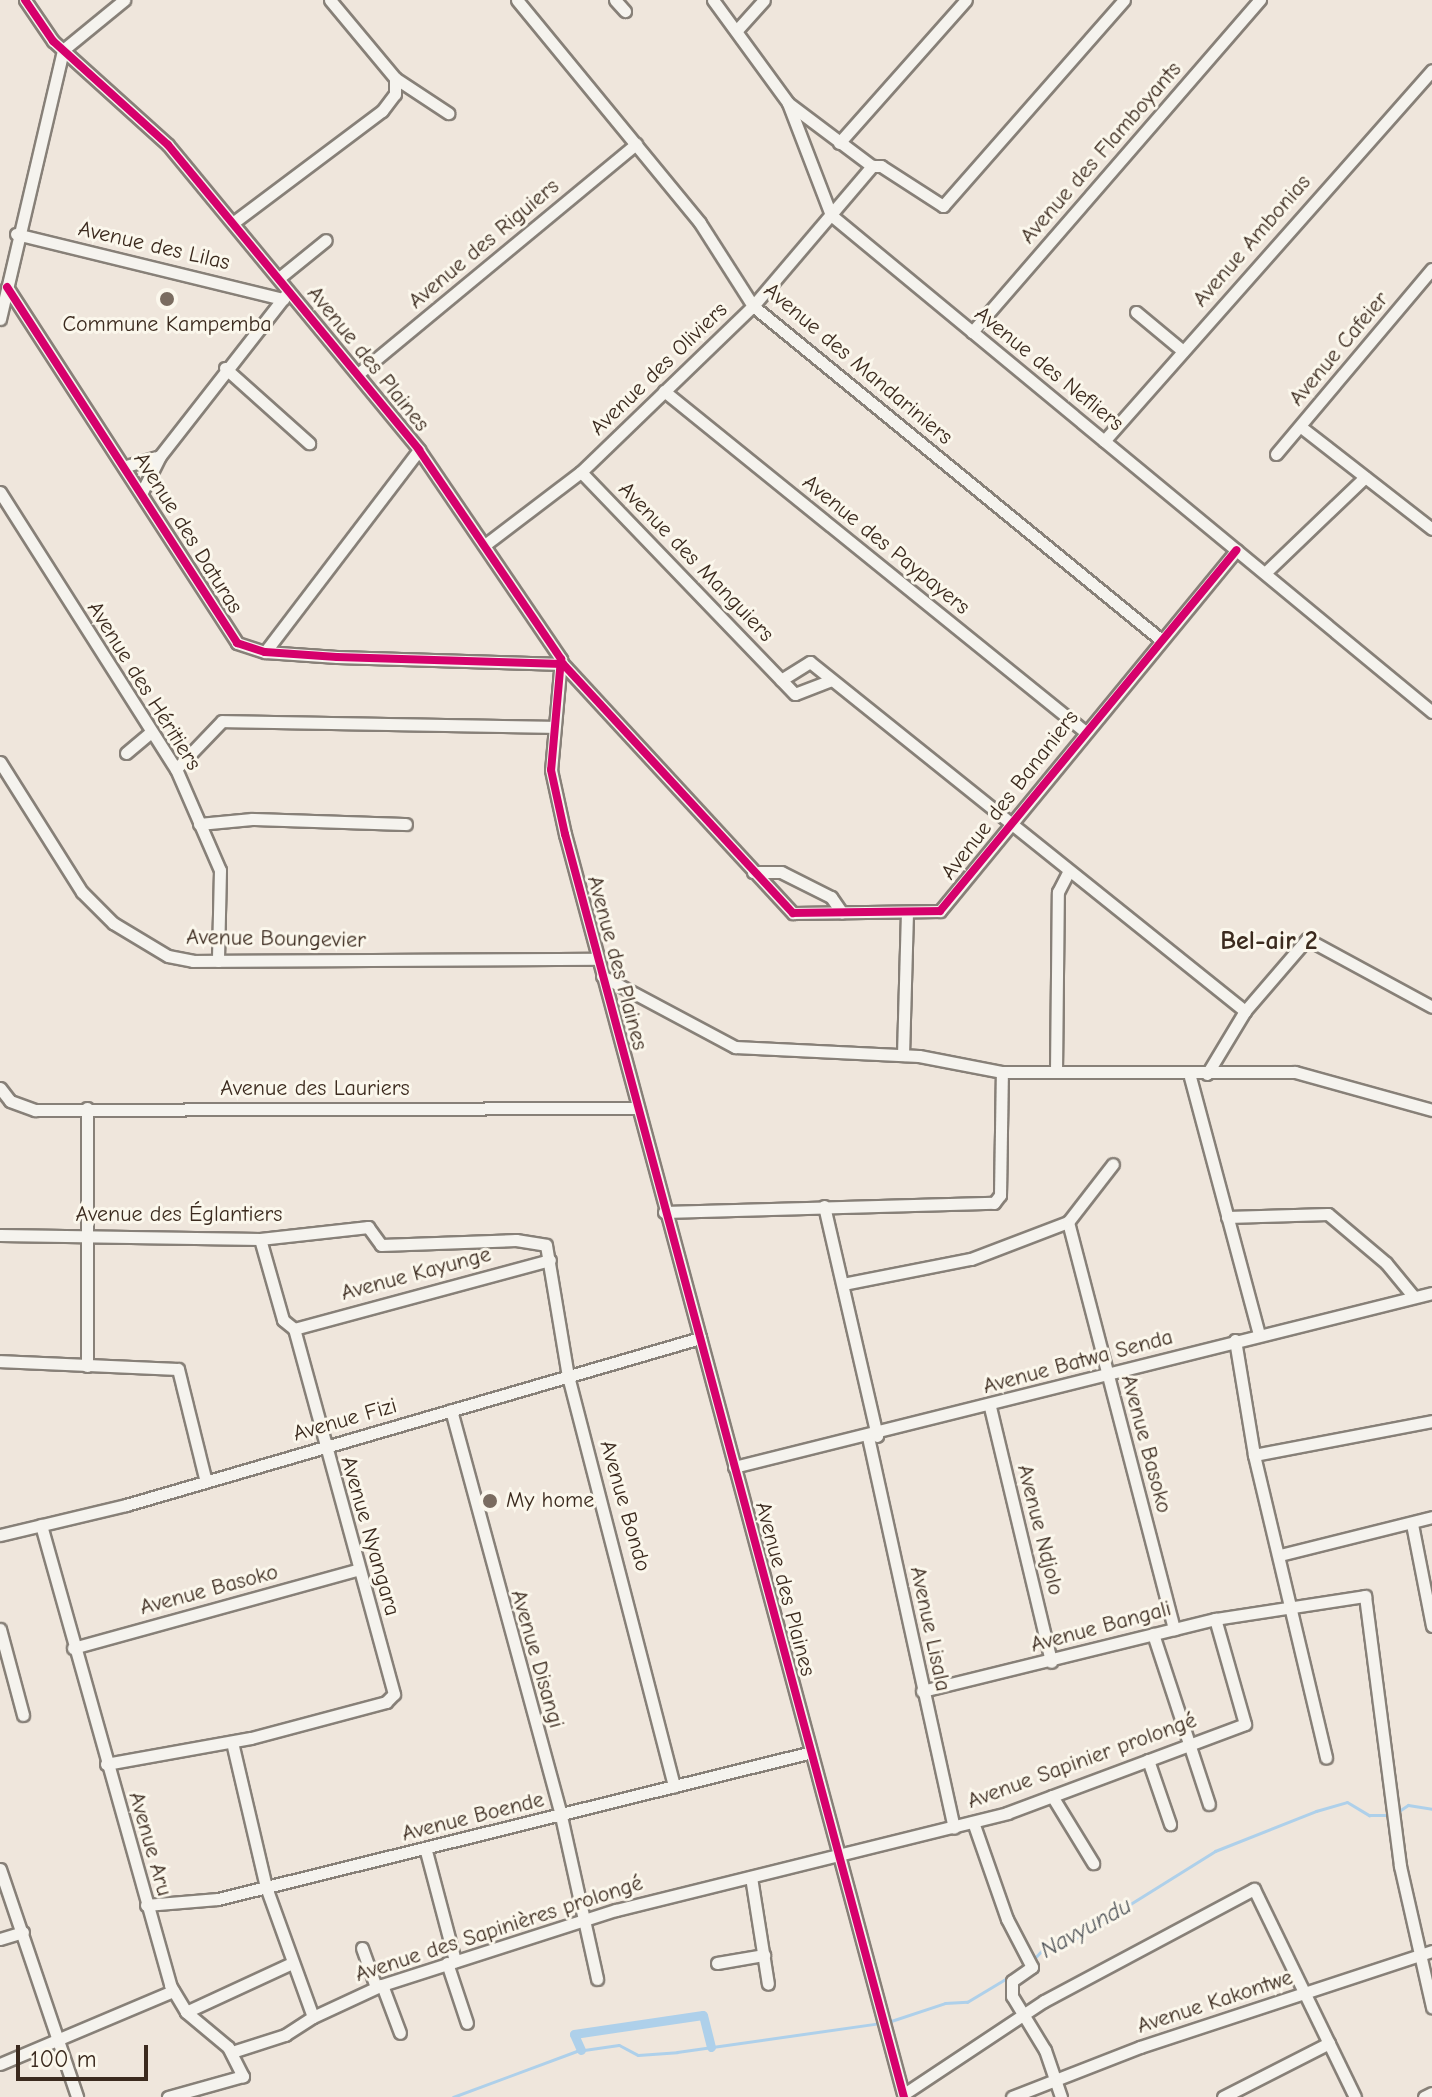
<!DOCTYPE html>
<meta charset="utf-8">
<style>
body{margin:0}
#map{position:relative;width:1432px;height:2097px;overflow:hidden;background:#efe6dc;font-family:"Comic Neue",sans-serif}
div>[style]{position:absolute}
[style*='--x']{left:calc(var(--x)*1px);top:calc(var(--y)*1px);width:calc(var(--w)*1px);rotate:calc(var(--a)*1deg)}
.stream>*{height:3px;margin:-1.5px;padding:0 1.5px;transform-origin:1.5px;border-radius:1.5px;background:#aed0ea}
.canal>*{height:9px;margin:-4.5px;padding:0 4.5px;transform-origin:4.5px;border-radius:4.5px;background:#aed0ea}
.roads{filter:drop-shadow(2px 0 #878078) drop-shadow(-2px 0 #878078) drop-shadow(0 2px #878078) drop-shadow(0 -2px #878078)}
.minor>*{height:11px;margin:-5.5px;padding:0 5.5px;transform-origin:5.5px;border-radius:5.5px;background:#f5f3ee}
.cycleway>*{height:8px;margin:-4px;padding:0 4px;transform-origin:4px;border-radius:4px;background:#d6006c}
.dots>*{width:22px;height:22px;translate:-50% -50%;box-sizing:border-box;border:4px solid #fbf7ec;border-radius:50%}
span{translate:-50% -50%;white-space:nowrap;text-align:center;line-height:1.15;-webkit-text-stroke:6px #fbf7ec;paint-order:stroke}
.street-label{font-size:22px;color:#3b2a1e}
.poi-label{font-size:22px;color:#3b2a1e}
.left{translate:0 -50%;text-align:left}
.water-label{font-size:24px;color:#55595d;font-style:italic}
.quarter-label{font-size:26px;color:#3b2a1e;font-weight:700}
.scale{position:absolute;left:16px;top:2045px;width:132px;height:36px;box-sizing:border-box;border:4px solid #3b2a1e;border-top:0;padding-left:10px;font-size:24px;line-height:28px;white-space:nowrap;color:#3b2a1e;-webkit-text-stroke:6px #fbf7ec;paint-order:stroke}
</style>
<div id="map">
<div class="stream">
<div style="--x:1031;--y:1962;--w:25;--a:-47"></div>
<div style="--x:1048;--y:1944;--w:23;--a:-7"></div>
<div style="--x:1071;--y:1941;--w:170;--a:-32"></div>
<div style="--x:1215;--y:1851;--w:109;--a:-21.6"></div>
<div style="--x:1316;--y:1811;--w:32;--a:-16"></div>
<div style="--x:1347;--y:1802;--w:26;--a:31"></div>
<div style="--x:1369;--y:1815;--w:24;--a:0"></div>
<div style="--x:1393;--y:1815;--w:18;--a:-34"></div>
<div style="--x:1408;--y:1805;--w:24;--a:9"></div>
<div style="--x:888;--y:2022;--w:60;--a:-18.4"></div>
<div style="--x:945;--y:2003;--w:22;--a:-3"></div>
<div style="--x:967;--y:2002;--w:52;--a:-31"></div>
<div style="--x:453;--y:2097;--w:132;--a:-20.4"></div>
<div style="--x:577;--y:2051;--w:42;--a:-8.1"></div>
<div style="--x:619;--y:2045;--w:21;--a:28"></div>
<div style="--x:638;--y:2055;--w:39;--a:-4"></div>
<div style="--x:677;--y:2052;--w:205;--a:-8.1"></div>
</div>
<div class="canal">
<div style="--x:581;--y:2050;--w:17;--a:-114"></div>
<div style="--x:574;--y:2034;--w:130;--a:-8.4"></div>
<div style="--x:703;--y:2015;--w:33;--a:76"></div>
</div>
<div class="roads">
<div class="minor">
<div style="--x:25;--y:0;--w:50;--a:55.7"></div>
<div style="--x:53;--y:41;--w:155;--a:42.1"></div>
<div style="--x:168;--y:145;--w:395;--a:50.5"></div>
<div style="--x:419;--y:450;--w:253;--a:55.8"></div>
<div style="--x:561;--y:659;--w:111;--a:95.1"></div>
<div style="--x:551;--y:770;--w:66;--a:77.7"></div>
<div style="--x:565;--y:834;--w:1308;--a:74.98"></div>
<div style="--x:330;--y:0;--w:102;--a:50.2"></div>
<div style="--x:395;--y:78;--w:64;--a:33.4"></div>
<div style="--x:517;--y:0;--w:288;--a:50.6"></div>
<div style="--x:700;--y:223;--w:98;--a:57.4"></div>
<div style="--x:753;--y:306;--w:526;--a:39.29"></div>
<div style="--x:615;--y:0;--w:15;--a:48"></div>
<div style="--x:713;--y:0;--w:127;--a:53.9"></div>
<div style="--x:788;--y:103;--w:120;--a:69"></div>
<div style="--x:831;--y:215;--w:780;--a:39.59"></div>
<div style="--x:737;--y:30;--w:40;--a:-48"></div>
<div style="--x:788;--y:103;--w:105;--a:36.9"></div>
<div style="--x:872;--y:166;--w:9;--a:0"></div>
<div style="--x:881;--y:166;--w:74;--a:32.8"></div>
<div style="--x:943;--y:206;--w:274;--a:-48.7"></div>
<div style="--x:839;--y:143;--w:191;--a:-48.4"></div>
<div style="--x:234;--y:222;--w:185;--a:-36.9"></div>
<div style="--x:382;--y:111;--w:21;--a:-53"></div>
<div style="--x:395;--y:94;--w:16;--a:-90"></div>
<div style="--x:16;--y:234;--w:275;--a:13.7"></div>
<div style="--x:279;--y:278;--w:60;--a:-39"></div>
<div style="--x:7;--y:287;--w:424;--a:57.1"></div>
<div style="--x:237;--y:643;--w:29;--a:18"></div>
<div style="--x:265;--y:652;--w:72;--a:4"></div>
<div style="--x:337;--y:657;--w:226;--a:1.8"></div>
<div style="--x:563;--y:664;--w:339;--a:47.3"></div>
<div style="--x:793;--y:913;--w:147;--a:-0.8"></div>
<div style="--x:940;--y:911;--w:467;--a:-50.6"></div>
<div style="--x:1136;--y:312;--w:61;--a:39.7"></div>
<div style="--x:0;--y:319;--w:276;--a:-76.8"></div>
<div style="--x:63;--y:50;--w:79;--a:-39.3"></div>
<div style="--x:972;--y:332;--w:440;--a:-49.1"></div>
<div style="--x:225;--y:368;--w:113;--a:41.8"></div>
<div style="--x:358;--y:374;--w:361;--a:-39.6"></div>
<div style="--x:664;--y:391;--w:539;--a:38.98"></div>
<div style="--x:1301;--y:427;--w:166;--a:37.9"></div>
<div style="--x:1104;--y:441;--w:495;--a:-48.5"></div>
<div style="--x:1276;--y:454;--w:242;--a:-49.9"></div>
<div style="--x:126;--y:466;--w:35;--a:-16"></div>
<div style="--x:581;--y:472;--w:308;--a:46.1"></div>
<div style="--x:795;--y:694;--w:39;--a:-21"></div>
<div style="--x:0;--y:492;--w:328;--a:57.6"></div>
<div style="--x:176;--y:769;--w:110;--a:66.5"></div>
<div style="--x:220;--y:870;--w:91;--a:91.3"></div>
<div style="--x:142;--y:492;--w:40;--a:-63.4"></div>
<div style="--x:160;--y:456;--w:204;--a:-52"></div>
<div style="--x:486;--y:544;--w:119;--a:-37.2"></div>
<div style="--x:581;--y:472;--w:239;--a:-44"></div>
<div style="--x:753;--y:306;--w:184;--a:-49.6"></div>
<div style="--x:1266;--y:572;--w:137;--a:-43.8"></div>
<div style="--x:265;--y:652;--w:254;--a:-52.7"></div>
<div style="--x:781;--y:680;--w:34;--a:-32"></div>
<div style="--x:810;--y:662;--w:558;--a:38.74"></div>
<div style="--x:126;--y:753;--w:33;--a:-40"></div>
<div style="--x:0;--y:762;--w:154;--a:57.8"></div>
<div style="--x:82;--y:892;--w:44;--a:45"></div>
<div style="--x:113;--y:923;--w:64;--a:31"></div>
<div style="--x:168;--y:956;--w:25;--a:11"></div>
<div style="--x:193;--y:961;--w:404;--a:-0.3"></div>
<div style="--x:176;--y:769;--w:66;--a:-46.2"></div>
<div style="--x:222;--y:721;--w:332;--a:1"></div>
<div style="--x:199;--y:824;--w:53;--a:-5.4"></div>
<div style="--x:252;--y:819;--w:154;--a:1.9"></div>
<div style="--x:753;--y:872;--w:28;--a:0"></div>
<div style="--x:781;--y:872;--w:56;--a:26.6"></div>
<div style="--x:831;--y:897;--w:19;--a:55"></div>
<div style="--x:602;--y:976;--w:151;--a:28.1"></div>
<div style="--x:735;--y:1047;--w:184;--a:2.8"></div>
<div style="--x:919;--y:1056;--w:85;--a:10.9"></div>
<div style="--x:1002;--y:1072;--w:293;--a:0"></div>
<div style="--x:1295;--y:1072;--w:142;--a:15.5"></div>
<div style="--x:903;--y:1055;--w:142;--a:-88.4"></div>
<div style="--x:1056;--y:1071;--w:179;--a:-89.4"></div>
<div style="--x:1058;--y:892;--w:22;--a:-63"></div>
<div style="--x:1207;--y:1074;--w:74;--a:-58.9"></div>
<div style="--x:1245;--y:1011;--w:95;--a:-49.3"></div>
<div style="--x:1307;--y:939;--w:142;--a:28.5"></div>
<div style="--x:1190;--y:1077;--w:266;--a:75"></div>
<div style="--x:0;--y:1088;--w:16;--a:52"></div>
<div style="--x:10;--y:1101;--w:27;--a:20"></div>
<div style="--x:35;--y:1110;--w:602;--a:-0.19"></div>
<div style="--x:87;--y:1108;--w:258;--a:90"></div>
<div style="--x:824;--y:1206;--w:236;--a:77"></div>
<div style="--x:664;--y:1212;--w:330;--a:-1.6"></div>
<div style="--x:994;--y:1203;--w:10;--a:-53"></div>
<div style="--x:1000;--y:1195;--w:123;--a:-89.1"></div>
<div style="--x:1227;--y:1217;--w:101;--a:-1.7"></div>
<div style="--x:1328;--y:1214;--w:76;--a:40.2"></div>
<div style="--x:1386;--y:1263;--w:44;--a:50.5"></div>
<div style="--x:1068;--y:1222;--w:421;--a:75.4"></div>
<div style="--x:0;--y:1235;--w:260;--a:0.9"></div>
<div style="--x:260;--y:1239;--w:109;--a:-6.3"></div>
<div style="--x:368;--y:1227;--w:22;--a:54"></div>
<div style="--x:381;--y:1245;--w:135;--a:-2.1"></div>
<div style="--x:516;--y:1240;--w:30;--a:9"></div>
<div style="--x:546;--y:1245;--w:133;--a:80.5"></div>
<div style="--x:568;--y:1376;--w:424;--a:75.5"></div>
<div style="--x:260;--y:1239;--w:84;--a:74.1"></div>
<div style="--x:283;--y:1320;--w:14;--a:39"></div>
<div style="--x:843;--y:1284;--w:130;--a:-11.1"></div>
<div style="--x:971;--y:1259;--w:104;--a:-20.9"></div>
<div style="--x:1068;--y:1222;--w:73;--a:-52.2"></div>
<div style="--x:294;--y:1329;--w:265;--a:-15.1"></div>
<div style="--x:1235;--y:1340;--w:117;--a:80.6"></div>
<div style="--x:1254;--y:1455;--w:311;--a:76.6"></div>
<div style="--x:0;--y:1361;--w:178;--a:2.6"></div>
<div style="--x:178;--y:1369;--w:116;--a:76.1"></div>
<div style="--x:990;--y:1407;--w:262;--a:76.5"></div>
<div style="--x:451;--y:1410;--w:421;--a:74.8"></div>
<div style="--x:561;--y:1816;--w:167;--a:77.5"></div>
<div style="--x:868;--y:1437;--w:400;--a:77.6"></div>
<div style="--x:1254;--y:1455;--w:181;--a:-10.8"></div>
<div style="--x:734;--y:1467;--w:719;--a:-14"></div>
<div style="--x:1412;--y:1524;--w:104;--a:78.9"></div>
<div style="--x:41;--y:1525;--w:478;--a:74.3"></div>
<div style="--x:170;--y:1985;--w:31;--a:59"></div>
<div style="--x:186;--y:2012;--w:55;--a:39.8"></div>
<div style="--x:228;--y:2047;--w:33;--a:63"></div>
<div style="--x:243;--y:2076;--w:78;--a:164.4"></div>
<div style="--x:0;--y:1535;--w:130;--a:-13.4"></div>
<div style="--x:126;--y:1505;--w:598;--a:-16.22"></div>
<div style="--x:1280;--y:1555;--w:157;--a:-14"></div>
<div style="--x:0;--y:1629;--w:89;--a:75"></div>
<div style="--x:1153;--y:1634;--w:179;--a:71.8"></div>
<div style="--x:73;--y:1648;--w:294;--a:-15.4"></div>
<div style="--x:922;--y:1691;--w:302;--a:-13.8"></div>
<div style="--x:1215;--y:1619;--w:152;--a:-8.7"></div>
<div style="--x:1365;--y:1596;--w:272;--a:82.6"></div>
<div style="--x:1400;--y:1866;--w:145;--a:77.2"></div>
<div style="--x:232;--y:1742;--w:149;--a:76.8"></div>
<div style="--x:266;--y:1887;--w:138;--a:70.1"></div>
<div style="--x:313;--y:2017;--w:76;--a:-24.9"></div>
<div style="--x:382;--y:1985;--w:246;--a:-17.8"></div>
<div style="--x:616;--y:1910;--w:403;--a:-13.9"></div>
<div style="--x:1007;--y:1813;--w:254;--a:-20.5"></div>
<div style="--x:1245;--y:1724;--w:109;--a:-105.9"></div>
<div style="--x:1148;--y:1760;--w:68;--a:71"></div>
<div style="--x:106;--y:1764;--w:147;--a:-10.2"></div>
<div style="--x:251;--y:1738;--w:140;--a:-14.9"></div>
<div style="--x:386;--y:1702;--w:11;--a:-45"></div>
<div style="--x:394;--y:1694;--w:378;--a:-105.3"></div>
<div style="--x:1052;--y:1796;--w:79;--a:58.5"></div>
<div style="--x:973;--y:1822;--w:103;--a:70.7"></div>
<div style="--x:1007;--y:1919;--w:54;--a:62.5"></div>
<div style="--x:1032;--y:1967;--w:24;--a:145"></div>
<div style="--x:1012;--y:1981;--w:15;--a:90"></div>
<div style="--x:1012;--y:1996;--w:63;--a:58.6"></div>
<div style="--x:1045;--y:2050;--w:50;--a:71.2"></div>
<div style="--x:426;--y:1851;--w:114;--a:75.2"></div>
<div style="--x:0;--y:1869;--w:241;--a:71.3"></div>
<div style="--x:751;--y:1877;--w:108;--a:81"></div>
<div style="--x:146;--y:1905;--w:72;--a:-4.8"></div>
<div style="--x:218;--y:1899;--w:608;--a:-13.9"></div>
<div style="--x:0;--y:1939;--w:24;--a:-17"></div>
<div style="--x:362;--y:1948;--w:41;--a:70.3"></div>
<div style="--x:447;--y:1963;--w:63;--a:71.6"></div>
<div style="--x:717;--y:1963;--w:48;--a:-9.7"></div>
<div style="--x:382;--y:1985;--w:51;--a:69.4"></div>
<div style="--x:186;--y:2012;--w:115;--a:-24.8"></div>
<div style="--x:232;--y:2052;--w:56;--a:-17.8"></div>
<div style="--x:285;--y:2035;--w:33;--a:-33"></div>
<div style="--x:0;--y:2064;--w:188;--a:-22.9"></div>
<div style="--x:904;--y:2094;--w:168;--a:-33.6"></div>
<div style="--x:1044;--y:2001;--w:238;--a:-28.1"></div>
<div style="--x:1254;--y:1889;--w:231;--a:64.1"></div>
<div style="--x:1012;--y:2097;--w:137;--a:-21.3"></div>
<div style="--x:1140;--y:2047;--w:307;--a:-18.2"></div>
<div style="--x:1223;--y:2097;--w:119;--a:-27"></div>
<div style="--x:1424;--y:2097;--w:9;--a:-27"></div>
</div>
</div>
<div class="cycleway">
<div style="--x:25;--y:0;--w:50;--a:55.7"></div>
<div style="--x:53;--y:41;--w:155;--a:42.1"></div>
<div style="--x:168;--y:145;--w:395;--a:50.5"></div>
<div style="--x:419;--y:450;--w:253;--a:55.8"></div>
<div style="--x:561;--y:659;--w:111;--a:95.1"></div>
<div style="--x:551;--y:770;--w:66;--a:77.7"></div>
<div style="--x:565;--y:834;--w:1308;--a:74.98"></div>
<div style="--x:7;--y:287;--w:424;--a:57.1"></div>
<div style="--x:237;--y:643;--w:29;--a:18"></div>
<div style="--x:265;--y:652;--w:72;--a:4"></div>
<div style="--x:337;--y:657;--w:226;--a:1.8"></div>
<div style="--x:563;--y:664;--w:339;--a:47.3"></div>
<div style="--x:793;--y:913;--w:147;--a:-0.8"></div>
<div style="--x:940;--y:911;--w:467;--a:-50.6"></div>
</div>
<div class="dots">
<div style="left:167px;top:299px;background:#7a6c60"></div>
<div style="left:490px;top:1501px;background:#7a6c60"></div>
</div>
<div class="street-label">
<span style="left:1101px;top:153px;rotate:-49deg">Avenue des Flamboyants</span>
<span style="left:1252px;top:241px;rotate:-49deg">Avenue Ambonias</span>
<span style="left:484px;top:244px;rotate:-40deg">Avenue des Riguiers</span>
<span style="left:154px;top:246px;rotate:13deg">Avenue des Lilas</span>
<span style="left:1339px;top:349px;rotate:-50deg">Avenue Cafeier</span>
<span style="left:368px;top:359px;rotate:51deg">Avenue des Plaines</span>
<span style="left:858px;top:364px;rotate:40deg">Avenue des Mandariniers</span>
<span style="left:659px;top:369px;rotate:-44deg">Avenue des Oliviers</span>
<span style="left:1049px;top:369px;rotate:39deg">Avenue des Nefliers</span>
<span style="left:188px;top:533px;rotate:58deg">Avenue des Daturas</span>
<span style="left:886px;top:545px;rotate:39deg">Avenue des Paypayers</span>
<span style="left:696px;top:562px;rotate:46deg">Avenue des Manguiers</span>
<span style="left:144px;top:686px;rotate:58deg">Avenue des Héritiers</span>
<span style="left:1010px;top:795px;rotate:-52deg">Avenue des Bananiers</span>
<span style="left:276px;top:939px;rotate:1deg">Avenue Boungevier</span>
<span style="left:617px;top:963px;rotate:75deg">Avenue des Plaines</span>
<span style="left:315px;top:1089px">Avenue des Lauriers</span>
<span style="left:179px;top:1215px">Avenue des Églantiers</span>
<span style="left:416px;top:1274px;rotate:-15deg">Avenue Kayunge</span>
<span style="left:1078px;top:1362px;rotate:-15deg">Avenue Batwa Senda</span>
<span style="left:345px;top:1420px;rotate:-16deg">Avenue Fizi</span>
<span style="left:1146px;top:1444px;rotate:75deg">Avenue Basoko</span>
<span style="left:625px;top:1506px;rotate:74deg">Avenue Bondo</span>
<span style="left:1040px;top:1530px;rotate:76deg">Avenue Ndjolo</span>
<span style="left:370px;top:1536px;rotate:74deg">Avenue Nyangara</span>
<span style="left:785px;top:1589px;rotate:75deg">Avenue des Plaines</span>
<span style="left:209px;top:1590px;rotate:-15deg">Avenue Basoko</span>
<span style="left:1101px;top:1627px;rotate:-15deg">Avenue Bangali</span>
<span style="left:930px;top:1629px;rotate:78deg">Avenue Lisala</span>
<span style="left:537px;top:1659px;rotate:74deg">Avenue Disangi</span>
<span style="left:1082px;top:1761px;rotate:-20deg">Avenue Sapinier prolongé</span>
<span style="left:473px;top:1817px;rotate:-14deg">Avenue Boende</span>
<span style="left:150px;top:1844px;rotate:74deg">Avenue Aru</span>
<span style="left:499px;top:1929px;rotate:-18deg">Avenue des Sapinières prolongé</span>
<span style="left:1215px;top:2002px;rotate:-18deg">Avenue Kakontwe</span>
</div>
<div class="poi-label">
<span style="left:167px;top:325px">Commune Kampemba</span>
<span class="left" style="left:506px;top:1501px">My home</span>
</div>
<div class="water-label">
<span style="left:1086px;top:1928px;rotate:-29deg">Navyundu</span>
</div>
<div class="quarter-label">
<span style="left:1269px;top:942px">Bel-air 2</span>
</div>
<div class="scale">100 m</div>
</div>
